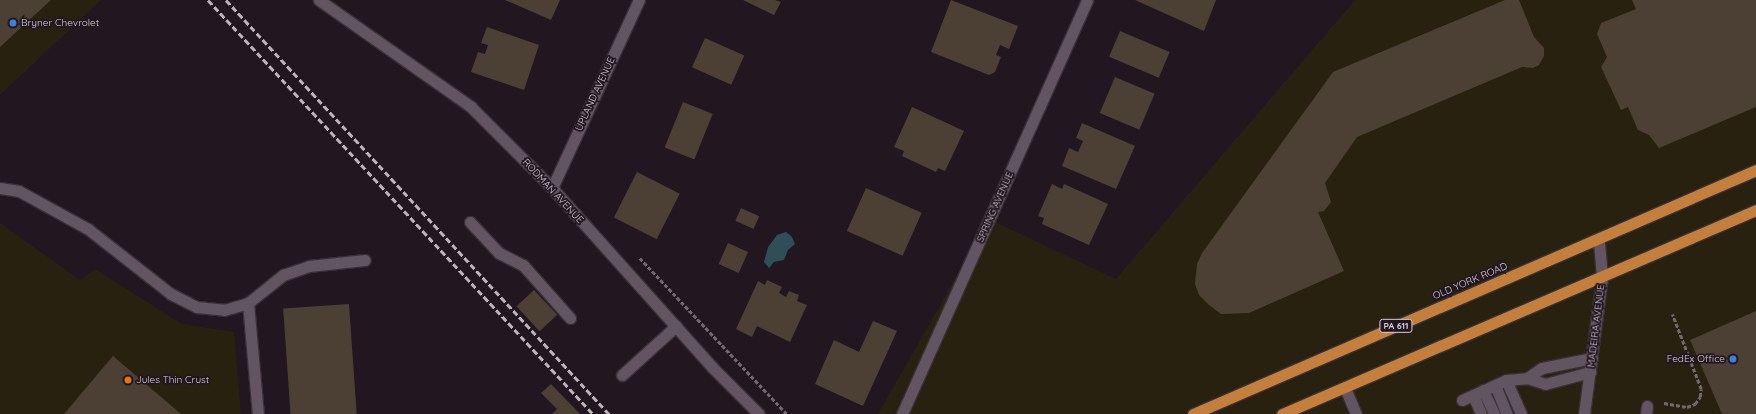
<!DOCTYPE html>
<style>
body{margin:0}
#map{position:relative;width:1756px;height:414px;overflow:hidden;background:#221621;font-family:Quicksand,sans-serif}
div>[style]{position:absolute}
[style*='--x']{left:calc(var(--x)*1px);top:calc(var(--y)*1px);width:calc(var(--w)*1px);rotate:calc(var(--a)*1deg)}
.commercial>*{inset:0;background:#282110}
.water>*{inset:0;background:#2e4f58}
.building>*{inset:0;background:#4b4033;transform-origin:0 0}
.path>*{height:2.5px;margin-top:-1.25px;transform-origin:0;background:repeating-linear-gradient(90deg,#726871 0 4px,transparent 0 6px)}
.roads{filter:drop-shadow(1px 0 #383037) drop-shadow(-1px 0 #383037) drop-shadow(0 1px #383037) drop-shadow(0 -1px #383037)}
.service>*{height:11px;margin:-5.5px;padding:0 5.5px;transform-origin:5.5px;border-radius:5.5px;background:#625461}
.minor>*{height:11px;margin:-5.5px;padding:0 5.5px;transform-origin:5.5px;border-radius:5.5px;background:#625461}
.trunk>*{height:11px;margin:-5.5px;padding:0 5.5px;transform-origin:5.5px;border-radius:5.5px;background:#c47f3c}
.rail>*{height:3px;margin-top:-1.5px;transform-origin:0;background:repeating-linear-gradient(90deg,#bdb4bc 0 6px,transparent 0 9px)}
.dots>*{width:11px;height:11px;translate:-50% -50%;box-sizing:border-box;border:2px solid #221621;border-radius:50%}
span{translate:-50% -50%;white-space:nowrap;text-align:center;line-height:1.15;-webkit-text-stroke:3.5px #221621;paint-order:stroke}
.shield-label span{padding:1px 3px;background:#221621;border:1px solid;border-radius:3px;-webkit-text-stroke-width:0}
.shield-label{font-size:9px;color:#d7cfd6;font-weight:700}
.poi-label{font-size:10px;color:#d7cfd6}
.left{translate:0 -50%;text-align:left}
.right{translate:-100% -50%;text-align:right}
.street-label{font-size:10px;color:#d7cfd6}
</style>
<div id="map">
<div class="commercial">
<div style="clip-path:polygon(0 0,101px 0,0 95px)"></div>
<div style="clip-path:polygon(1355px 0,1756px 0,1756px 414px,878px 414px,989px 219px,1116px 279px)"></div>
<div style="clip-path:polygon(0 223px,80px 280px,95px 269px,182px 324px,234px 332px,241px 414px,0 414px)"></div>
</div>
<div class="water">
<div style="clip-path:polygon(786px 232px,792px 237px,795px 244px,788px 250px,784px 260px,774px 262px,769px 268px,764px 262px,768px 247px,777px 235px)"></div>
</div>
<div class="building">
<div style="clip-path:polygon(0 0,51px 0,0 47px)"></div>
<div style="clip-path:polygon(505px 0,560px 0,551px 20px)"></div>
<div style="clip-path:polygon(743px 0,775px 0,781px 2px,774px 15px)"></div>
<div style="clip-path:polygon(951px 0,1018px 26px,1009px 49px,1000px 45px,996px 55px,1001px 57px,995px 72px,989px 75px,931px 52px)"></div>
<div style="clip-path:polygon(1135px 0,1216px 0,1204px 31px)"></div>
<div style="clip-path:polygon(1505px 0,1519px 0,1534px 37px,1544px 48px,1544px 56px,1539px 65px,1533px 68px,1522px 67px,1357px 137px,1325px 183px,1331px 202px,1324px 211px,1318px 212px,1344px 271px,1249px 313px,1221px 314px,1209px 305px,1199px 295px,1195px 284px,1197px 264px,1202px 253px,1333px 72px)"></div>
<div style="clip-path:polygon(1632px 0,1756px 0,1756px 107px,1659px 148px,1649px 135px,1638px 130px,1628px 107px,1621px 110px,1601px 67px,1607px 57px,1597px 34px,1601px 23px,1636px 9px)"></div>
<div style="clip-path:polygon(487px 27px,539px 45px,524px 90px,471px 72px,478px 52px,485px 54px,488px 45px,481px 43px)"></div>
<div style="left:1120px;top:31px;width:54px;height:28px;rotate:23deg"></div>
<div style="left:705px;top:38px;width:43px;height:32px;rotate:24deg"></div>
<div style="left:1115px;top:77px;width:43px;height:39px;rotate:23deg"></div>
<div style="left:683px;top:102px;width:32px;height:49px;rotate:22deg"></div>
<div style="clip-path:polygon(912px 107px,964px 131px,945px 171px,938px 168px,936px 172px,902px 156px,904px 151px,894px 147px)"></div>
<div style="clip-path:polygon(1082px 123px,1135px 146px,1116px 189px,1062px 166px,1069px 148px,1078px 152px,1083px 141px,1076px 138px)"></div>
<div style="left:637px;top:172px;width:48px;height:51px;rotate:27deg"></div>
<div style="clip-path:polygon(1052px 184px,1062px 189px,1064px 184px,1108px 204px,1089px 245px,1042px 224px,1044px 218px,1038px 216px)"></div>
<div style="left:866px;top:188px;width:61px;height:47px;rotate:24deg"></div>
<div style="left:741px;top:208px;width:20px;height:14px;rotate:24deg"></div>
<div style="left:728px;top:243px;width:22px;height:23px;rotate:24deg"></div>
<div style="clip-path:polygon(767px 280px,782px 287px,779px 293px,786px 297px,789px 291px,799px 295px,797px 301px,807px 305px,790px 342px,757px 326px,752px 337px,736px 329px,758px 281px,765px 285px)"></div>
<div style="left:534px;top:290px;width:34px;height:24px;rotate:47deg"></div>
<div style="left:349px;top:304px;width:110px;height:66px;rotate:86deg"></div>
<div style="clip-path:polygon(1756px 311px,1756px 414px,1722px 414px,1690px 340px)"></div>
<div style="clip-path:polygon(873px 321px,897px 331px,863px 406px,815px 384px,834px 340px,859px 352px)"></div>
<div style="clip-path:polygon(113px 356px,181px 414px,64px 414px)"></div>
<div style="clip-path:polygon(551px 384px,580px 414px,552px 414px,557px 409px,541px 393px)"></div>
</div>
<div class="path">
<div style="--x:640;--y:258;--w:214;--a:46.7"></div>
<div style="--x:1664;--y:403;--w:23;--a:10"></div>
<div style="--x:1687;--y:407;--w:9;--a:-21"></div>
<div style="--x:1695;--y:404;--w:9;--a:-54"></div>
<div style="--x:1700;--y:397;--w:8;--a:-83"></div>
<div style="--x:1701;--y:389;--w:80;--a:-111.1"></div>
</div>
<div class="roads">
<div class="service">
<div style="--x:0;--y:188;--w:19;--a:9"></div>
<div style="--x:19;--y:191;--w:79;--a:28.8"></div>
<div style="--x:88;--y:229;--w:105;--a:38.1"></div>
<div style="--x:171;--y:294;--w:29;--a:27"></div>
<div style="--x:197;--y:307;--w:27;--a:6"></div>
<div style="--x:224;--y:310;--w:25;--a:-16"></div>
<div style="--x:248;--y:303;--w:45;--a:-38.7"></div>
<div style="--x:283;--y:275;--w:28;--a:-19"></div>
<div style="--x:309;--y:266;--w:56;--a:-6.1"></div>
<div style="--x:470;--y:222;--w:42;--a:46.9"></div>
<div style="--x:499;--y:253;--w:27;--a:27"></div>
<div style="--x:523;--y:265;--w:71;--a:48.4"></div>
<div style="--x:248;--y:303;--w:111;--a:84.9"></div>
<div style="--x:622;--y:375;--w:73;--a:-42.2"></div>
<div style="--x:1527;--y:378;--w:18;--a:-34"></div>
<div style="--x:1542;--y:368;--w:51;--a:-11.3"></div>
<div style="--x:1506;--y:380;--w:37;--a:66"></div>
<div style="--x:1495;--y:385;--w:31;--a:68"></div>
<div style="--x:1345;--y:388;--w:28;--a:67"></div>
<div style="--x:1483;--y:390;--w:26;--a:65"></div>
<div style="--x:1473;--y:395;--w:21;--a:67"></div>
<div style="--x:1462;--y:400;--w:48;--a:-24.4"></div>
<div style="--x:1506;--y:380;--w:21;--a:-5"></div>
<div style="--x:1527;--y:378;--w:19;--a:18"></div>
<div style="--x:1545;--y:384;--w:47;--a:-14.9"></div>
<div style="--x:1646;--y:414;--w:8;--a:-83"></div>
</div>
<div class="minor">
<div style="--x:319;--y:0;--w:186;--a:35.1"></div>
<div style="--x:471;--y:107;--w:115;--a:45"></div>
<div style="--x:552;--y:188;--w:240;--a:48.2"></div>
<div style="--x:712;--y:367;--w:66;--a:45"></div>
<div style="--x:552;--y:188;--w:207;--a:-65.2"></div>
<div style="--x:902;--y:414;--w:453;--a:-65.9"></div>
<div style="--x:1584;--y:414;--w:138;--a:-82.5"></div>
<div style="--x:1602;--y:277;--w:38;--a:-95"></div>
</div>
<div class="trunk">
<div style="--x:1193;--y:414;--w:614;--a:-23.43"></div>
<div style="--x:1282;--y:414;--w:516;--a:-23.29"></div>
</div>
</div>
<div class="rail">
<div style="--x:208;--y:0;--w:565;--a:47.08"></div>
<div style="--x:226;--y:0;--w:564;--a:47.23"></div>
</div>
<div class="dots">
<div style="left:13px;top:23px;background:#3f7fe0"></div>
<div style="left:1733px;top:359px;background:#3f7fe0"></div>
<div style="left:128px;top:380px;background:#e8710a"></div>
</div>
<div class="shield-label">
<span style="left:1396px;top:326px">PA 611</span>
</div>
<div class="poi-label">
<span class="left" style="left:21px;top:23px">Bryner Chevrolet</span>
<span class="right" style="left:1725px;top:359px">FedEx Office</span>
<span class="left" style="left:136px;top:380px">Jules Thin Crust</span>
</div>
<div class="street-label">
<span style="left:595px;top:94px;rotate:-65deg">UPLAND AVENUE</span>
<span style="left:553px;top:191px;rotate:47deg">RODMAN AVENUE</span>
<span style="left:995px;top:207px;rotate:-66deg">SPRING AVENUE</span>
<span style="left:1470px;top:281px;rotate:-23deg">OLD YORK ROAD</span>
<span style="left:1596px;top:326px;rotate:-83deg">MADEIRA AVENUE</span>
</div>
</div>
